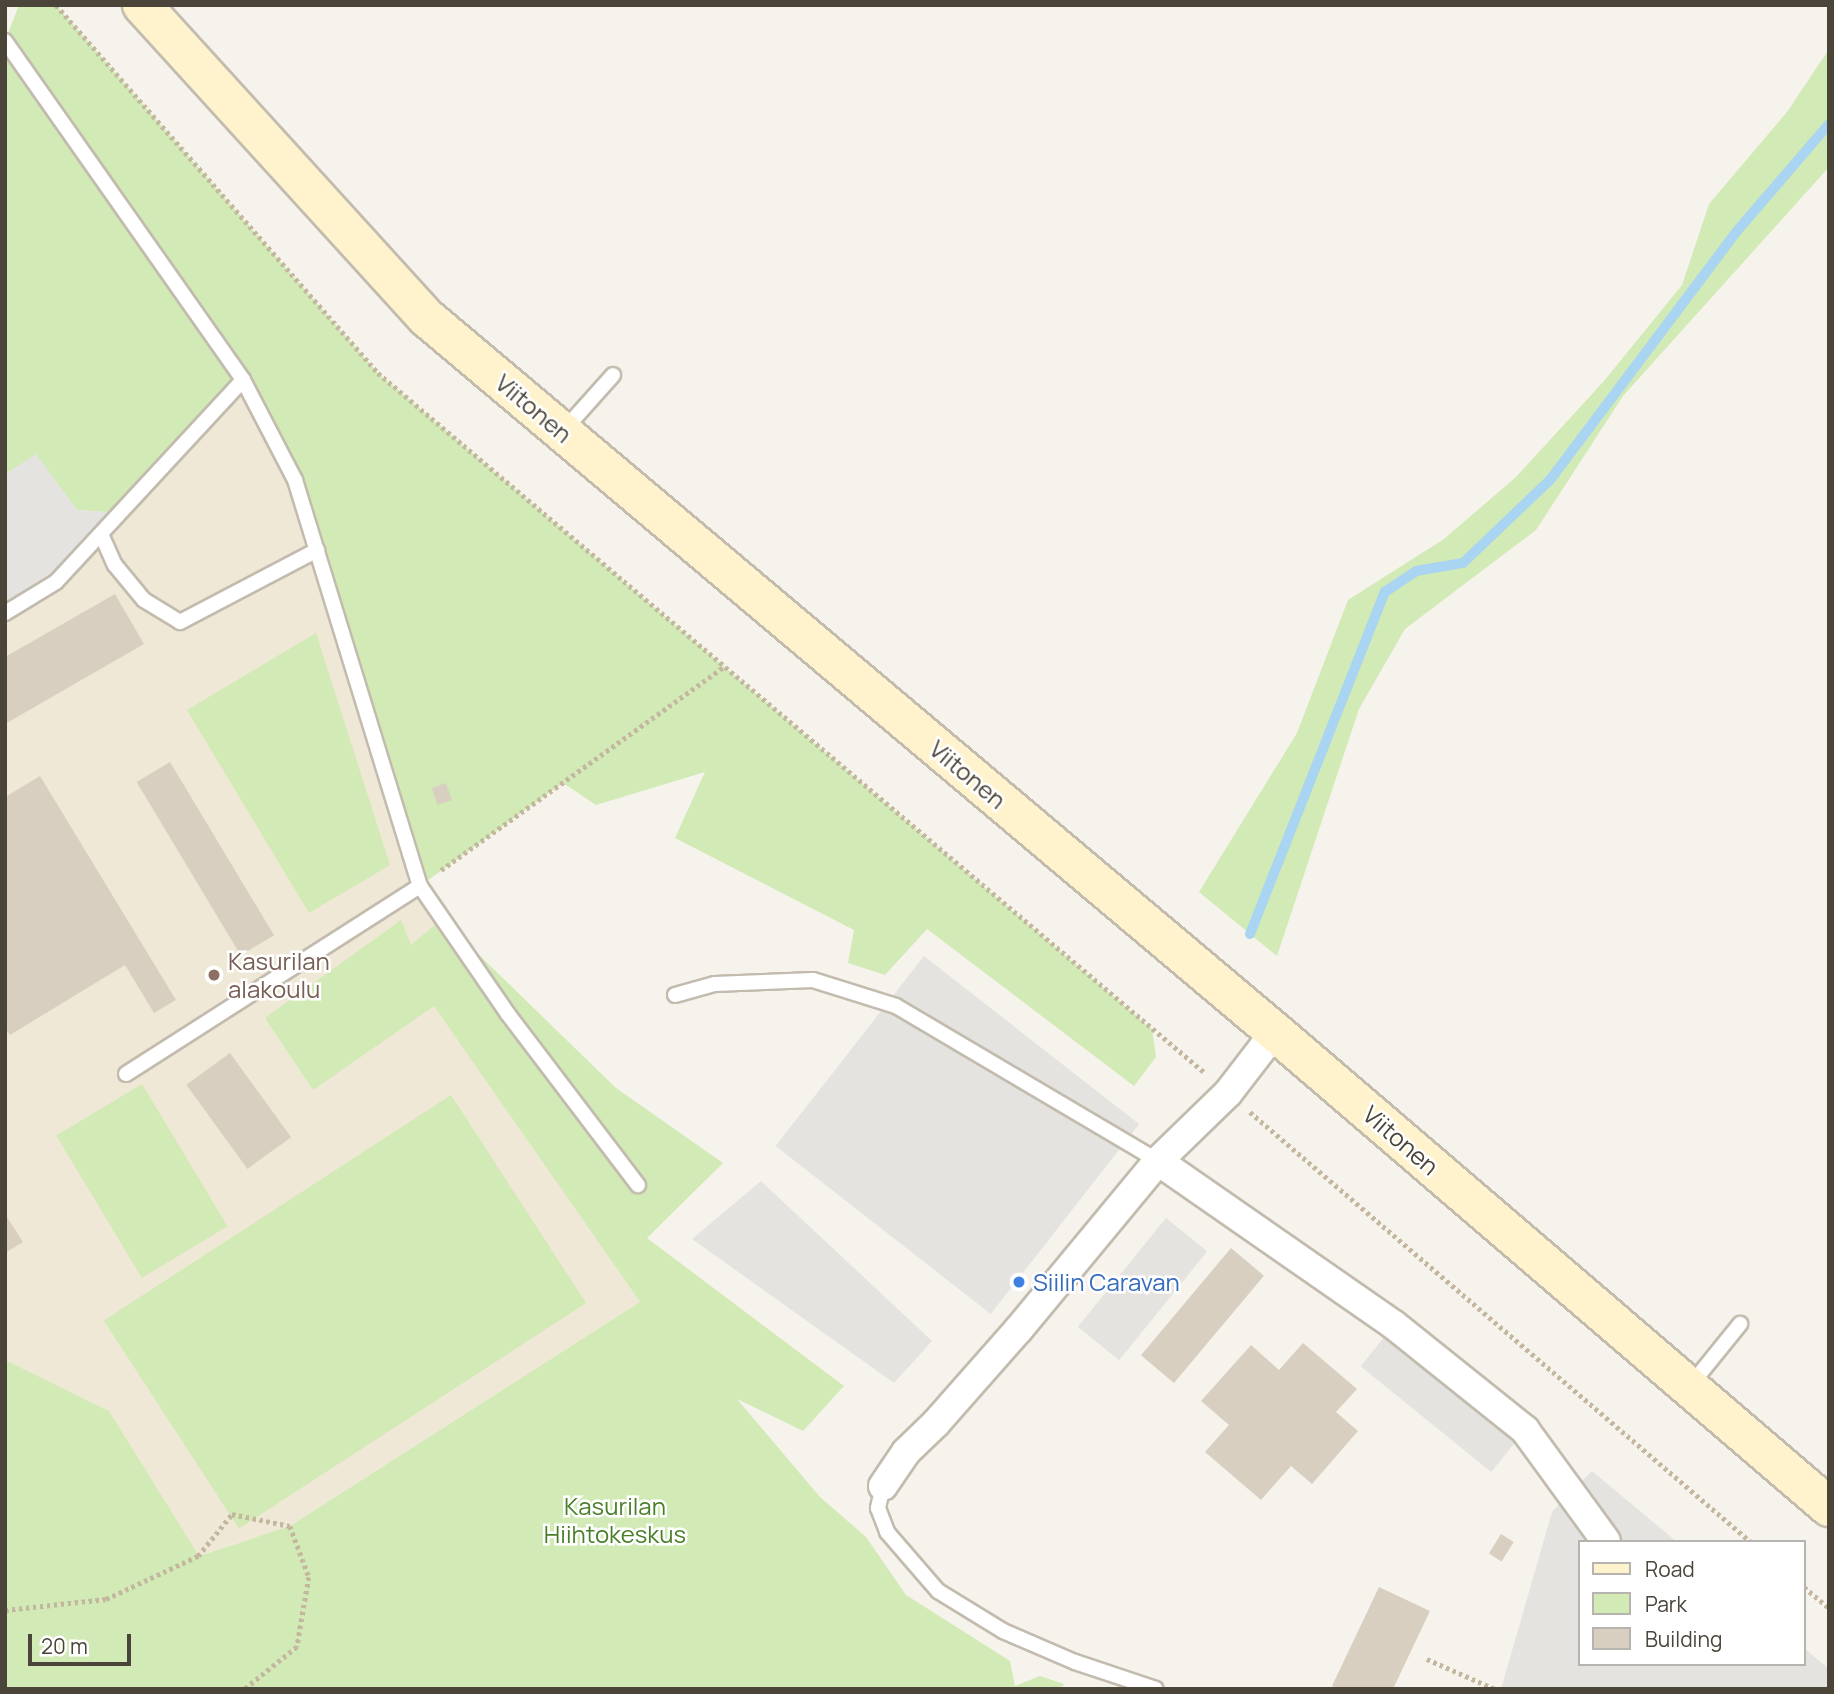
<!DOCTYPE html>
<style>
body{margin:0}
#map{position:relative;width:1834px;height:1694px;overflow:hidden;background:#f6f3ec;font-family:Manrope,sans-serif}
div>[style]{position:absolute}
[style*='--x']{left:calc(var(--x)*1px);top:calc(var(--y)*1px);width:calc(var(--w)*1px);rotate:calc(var(--a)*1deg)}
.education>*{inset:0;background:#efe8d6}
.green>*{inset:0;background:#d2eab5;transform-origin:0 0}
.parking>*{inset:0;background:#e5e3e0;transform-origin:0 0}
.stream>*{height:10px;margin:-5px;padding:0 5px;transform-origin:5px;border-radius:5px;background:#a9d4f2}
.building>*{inset:0;background:#d8cfc1;transform-origin:0 0}
.path>*{height:4.5px;margin-top:-2.25px;transform-origin:0;background:repeating-linear-gradient(90deg,#c4b79f 0 3.5px,transparent 0 7px)}
.roads{filter:drop-shadow(2px 0 #c2bbae) drop-shadow(-2px 0 #c2bbae) drop-shadow(0 2px #c2bbae) drop-shadow(0 -2px #c2bbae)}
.lane>*{height:14px;margin:-7px;padding:0 7px;transform-origin:7px;border-radius:7px;background:#fff}
.street>*{height:28px;margin:-14px;padding:0 14px;transform-origin:14px;border-radius:14px;background:#fff}
.secondary>*{height:38px;margin:-19px;padding:0 19px;transform-origin:19px;border-radius:19px;background:#fff3cd}
.dots>*{width:19px;height:19px;translate:-50% -50%;box-sizing:border-box;border:4px solid #fff;border-radius:50%}
span{translate:-50% -50%;white-space:nowrap;text-align:center;line-height:1.15;-webkit-text-stroke:5px #fff;paint-order:stroke}
.street-label{font-size:24px;color:#4b4439}
.education-label{font-size:24px;color:#785e54}
.left{translate:0 -50%;text-align:left}
.shop-label{font-size:24px;color:#366cbe}
.park-label{font-size:24px;color:#4a7f2a}
.frame{position:absolute;inset:0;border:7px solid #4b4439;pointer-events:none}
.legend{position:absolute;left:1578px;top:1540px;width:228px;height:126px;box-sizing:border-box;background:#fff;border:2px solid #b7b4b0;margin:0;padding:9px 12px;list-style:none;font-size:21px;color:#4b4439}
.legend li{display:flex;align-items:center;gap:14px;height:35px}
.legend b{width:35px;border:2px solid #b7b4b0}
.scale{position:absolute;left:28px;top:1634px;width:103px;height:32px;box-sizing:border-box;border:4px solid #4b4439;border-top:0;padding-left:9px;font-size:21px;line-height:24px;white-space:nowrap;color:#4b4439;-webkit-text-stroke:5px #fff;paint-order:stroke}
</style>
<div id="map">
<div class="education">
<div style="clip-path:polygon(243px 380px,295px 480px,420px 886px,442px 919px,434px 1005px,640px 1302px,290px 1526px,198px 1556px,109px 1411px,5px 1360px,5px 613px,56px 582px)"></div>
</div>
<div class="green">
<div style="clip-path:polygon(19px 5px,56px 5px,378px 373px,1152px 1029px,1156px 1057px,1134px 1086px,927px 929px,885px 975px,848px 963px,854px 930px,675px 838px,705px 772px,596px 805px,563px 783px,420px 886px,295px 480px,243px 380px,120px 513px,77px 510px,36px 455px,5px 474px,5px 41px)"></div>
<div style="clip-path:polygon(1829px 49px,1829px 167px,1623px 396px,1536px 530px,1405px 629px,1359px 709px,1277px 956px,1199px 892px,1297px 733px,1348px 600px,1444px 539px,1516px 477px,1604px 381px,1682px 285px,1709px 204px,1787px 112px)"></div>
<div style="clip-path:polygon(316px 633px,390px 865px,309px 913px,187px 710px)"></div>
<div style="clip-path:polygon(442px 919px,616px 1088px,723px 1163px,647px 1238px,844px 1386px,803px 1431px,737px 1399px,820px 1497px,866px 1537px,906px 1595px,1010px 1661px,1015px 1686px,1040px 1676px,1064px 1684px,1061px 1689px,5px 1689px,5px 1360px,109px 1411px,199px 1556px,290px 1526px,640px 1302px,434px 1006px,313px 1090px,265px 1018px,401px 920px,411px 945px)"></div>
<div style="left:142px;top:1084px;width:166px;height:100px;rotate:59deg"></div>
<div style="left:451px;top:1095px;width:248px;height:414px;rotate:57deg"></div>
</div>
<div class="parking">
<div style="clip-path:polygon(36px 454px,77px 510px,120px 513px,56px 582px,5px 613px,5px 474px)"></div>
<div style="left:924px;top:956px;width:273px;height:241px;rotate:38deg"></div>
<div style="clip-path:polygon(761px 1181px,932px 1341px,894px 1383px,692px 1239px)"></div>
<div style="left:1166px;top:1218px;width:53px;height:140px;rotate:39deg"></div>
<div style="left:1394px;top:1325px;width:168px;height:53px;rotate:39deg"></div>
<div style="clip-path:polygon(1592px 1471px,1677px 1542px,1580px 1542px,1580px 1664px,1804px 1664px,1804px 1648px,1829px 1669px,1829px 1689px,1501px 1689px,1552px 1512px)"></div>
</div>
<div class="stream">
<div style="--x:1250;--y:934;--w:368;--a:-68.5"></div>
<div style="--x:1385;--y:592;--w:37;--a:-34"></div>
<div style="--x:1416;--y:571;--w:48;--a:-9.7"></div>
<div style="--x:1463;--y:563;--w:120;--a:-43.7"></div>
<div style="--x:1550;--y:480;--w:311;--a:-53.1"></div>
<div style="--x:1737;--y:231;--w:141;--a:-49.3"></div>
</div>
<div class="building">
<div style="clip-path:polygon(115px 594px,144px 644px,5px 724px,5px 657px)"></div>
<div style="left:170px;top:762px;width:202px;height:39px;rotate:59deg"></div>
<div style="clip-path:polygon(40px 776px,176px 1000px,154px 1013px,125px 965px,10px 1035px,5px 1028px,5px 797px)"></div>
<div style="left:446px;top:783px;width:18px;height:15px;rotate:71deg"></div>
<div style="left:230px;top:1053px;width:104px;height:54px;rotate:54deg"></div>
<div style="clip-path:polygon(5px 1214px,23px 1242px,5px 1253px)"></div>
<div style="left:1231px;top:1248px;width:43px;height:140px;rotate:40deg"></div>
<div style="clip-path:polygon(1303px 1343px,1357px 1389px,1336px 1412px,1358px 1431px,1312px 1484px,1291px 1466px,1261px 1500px,1205px 1452px,1229px 1425px,1201px 1401px,1251px 1345px,1279px 1370px)"></div>
<div style="left:1501px;top:1534px;width:15px;height:23px;rotate:32deg"></div>
<div style="clip-path:polygon(1379px 1587px,1430px 1611px,1393px 1689px,1339px 1689px,1332px 1686px)"></div>
</div>
<div class="path">
<div style="--x:56;--y:5;--w:489;--a:48.8"></div>
<div style="--x:378;--y:373;--w:1082;--a:40.24"></div>
<div style="--x:441;--y:870;--w:350;--a:-35.7"></div>
<div style="--x:1250;--y:1112;--w:660;--a:40.64"></div>
<div style="--x:1804;--y:1587;--w:33;--a:40"></div>
<div style="--x:5;--y:1610;--w:102;--a:-6.2"></div>
<div style="--x:106;--y:1599;--w:102;--a:-25.1"></div>
<div style="--x:198;--y:1556;--w:54;--a:-51"></div>
<div style="--x:232;--y:1514;--w:59;--a:11.7"></div>
<div style="--x:290;--y:1526;--w:54;--a:69.6"></div>
<div style="--x:309;--y:1577;--w:71;--a:99.7"></div>
<div style="--x:297;--y:1647;--w:67;--a:141.1"></div>
<div style="--x:1427;--y:1659;--w:74;--a:23.8"></div>
</div>
<div class="roads">
<div class="lane">
<div style="--x:5;--y:41;--w:414;--a:54.9"></div>
<div style="--x:243;--y:380;--w:275;--a:132.8"></div>
<div style="--x:56;--y:582;--w:60;--a:148.7"></div>
<div style="--x:243;--y:380;--w:113;--a:62.5"></div>
<div style="--x:295;--y:480;--w:425;--a:72.9"></div>
<div style="--x:420;--y:886;--w:155;--a:55.5"></div>
<div style="--x:508;--y:1014;--w:215;--a:52.8"></div>
<div style="--x:563;--y:431;--w:75;--a:-48.2"></div>
<div style="--x:101;--y:534;--w:34;--a:66"></div>
<div style="--x:115;--y:565;--w:45;--a:50.4"></div>
<div style="--x:144;--y:600;--w:42;--a:31.4"></div>
<div style="--x:180;--y:622;--w:155;--a:-27.7"></div>
<div style="--x:675;--y:995;--w:41;--a:-15.4"></div>
<div style="--x:715;--y:984;--w:98;--a:-2.3"></div>
<div style="--x:813;--y:980;--w:87;--a:17.4"></div>
<div style="--x:896;--y:1006;--w:304;--a:30.6"></div>
<div style="--x:126;--y:1074;--w:349;--a:-32.6"></div>
<div style="--x:1690;--y:1386;--w:80;--a:-51.1"></div>
<div style="--x:883;--y:1486;--w:23;--a:103"></div>
<div style="--x:878;--y:1508;--w:26;--a:69"></div>
<div style="--x:887;--y:1532;--w:78;--a:49.2"></div>
<div style="--x:938;--y:1591;--w:76;--a:31.6"></div>
<div style="--x:1003;--y:1631;--w:78;--a:23.3"></div>
<div style="--x:1075;--y:1662;--w:85;--a:18.4"></div>
</div>
<div class="street">
<div style="--x:1275;--y:1032;--w:77;--a:127.6"></div>
<div style="--x:1228;--y:1093;--w:98;--a:135.8"></div>
<div style="--x:1158;--y:1161;--w:287;--a:34.8"></div>
<div style="--x:1394;--y:1325;--w:168;--a:38.7"></div>
<div style="--x:1525;--y:1430;--w:137;--a:53.9"></div>
<div style="--x:883;--y:1486;--w:41;--a:-55.9"></div>
<div style="--x:906;--y:1452;--w:42;--a:-44"></div>
<div style="--x:936;--y:1423;--w:125;--a:-48.6"></div>
<div style="--x:1019;--y:1329;--w:218;--a:-50.4"></div>
</div>
<div class="secondary">
<div style="--x:142;--y:5;--w:423;--a:47.7"></div>
<div style="--x:427;--y:318;--w:1109;--a:40.1"></div>
<div style="--x:1275;--y:1032;--w:730;--a:40.61"></div>
</div>
</div>
<div class="dots">
<div style="left:214px;top:975px;background:#8d6e63"></div>
<div style="left:1019px;top:1282px;background:#3f7fe0"></div>
</div>
<div class="street-label">
<span style="left:534px;top:408px;rotate:40deg">Viitonen</span>
<span style="left:968px;top:774px;rotate:40deg">Viitonen</span>
<span style="left:1401px;top:1140px;rotate:41deg">Viitonen</span>
</div>
<div class="education-label">
<span class="left" style="left:228px;top:975px">Kasurilan<br>alakoulu</span>
</div>
<div class="shop-label">
<span class="left" style="left:1033px;top:1282px">Siilin Caravan</span>
</div>
<div class="park-label">
<span style="left:615px;top:1520px">Kasurilan<br>Hiihtokeskus</span>
</div>
<div class="frame"></div>
<ul class="legend">
<li><b style="height:9px;background:#fff3cd"></b>Road</li>
<li><b style="height:19px;background:#d2eab5"></b>Park</li>
<li><b style="height:19px;background:#d8cfc1"></b>Building</li>
</ul>
<div class="scale">20 m</div>
</div>
